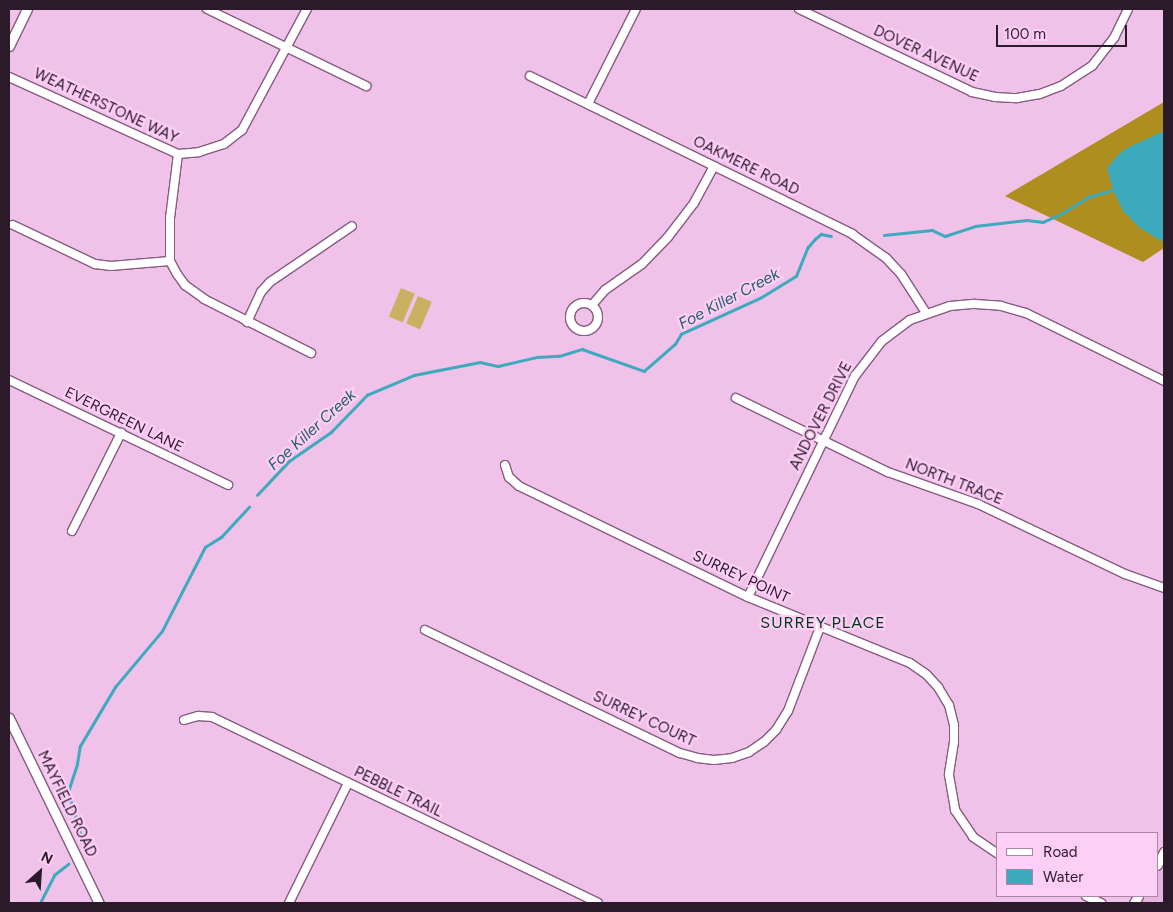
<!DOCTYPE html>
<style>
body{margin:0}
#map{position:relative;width:1173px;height:912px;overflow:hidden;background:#f0c1e9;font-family:Figtree,sans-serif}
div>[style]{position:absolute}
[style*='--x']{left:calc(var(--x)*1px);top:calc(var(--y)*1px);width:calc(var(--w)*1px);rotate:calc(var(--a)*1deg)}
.built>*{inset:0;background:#e7b3e0}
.green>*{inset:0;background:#cbb061;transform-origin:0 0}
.forest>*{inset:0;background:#ae8e1e}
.water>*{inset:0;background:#3daabd}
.stream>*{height:2.5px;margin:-1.25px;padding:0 1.25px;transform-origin:1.25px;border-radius:1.25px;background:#3daabd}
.roads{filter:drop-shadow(1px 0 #855c7f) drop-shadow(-1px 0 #855c7f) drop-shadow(0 1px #855c7f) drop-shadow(0 -1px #855c7f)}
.minor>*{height:8px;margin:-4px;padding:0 4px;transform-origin:4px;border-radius:4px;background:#fff}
.minor>.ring{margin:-4px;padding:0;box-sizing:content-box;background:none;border:8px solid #fff;border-radius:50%}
.tertiary>*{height:9px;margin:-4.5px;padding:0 4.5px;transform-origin:4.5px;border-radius:4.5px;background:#fff}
span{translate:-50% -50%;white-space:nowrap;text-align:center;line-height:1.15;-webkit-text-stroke:4.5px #fdcef6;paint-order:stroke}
.street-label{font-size:15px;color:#2b1a29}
.water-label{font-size:16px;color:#245f6a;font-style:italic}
.neighbourhood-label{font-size:16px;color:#003817;letter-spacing:1px}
.frame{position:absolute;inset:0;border:10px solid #2b1a29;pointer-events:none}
.legend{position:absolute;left:996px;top:832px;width:162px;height:65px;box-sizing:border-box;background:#fdcef6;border:1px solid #a986a4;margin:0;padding:6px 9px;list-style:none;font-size:15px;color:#2b1a29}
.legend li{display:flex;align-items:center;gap:10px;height:25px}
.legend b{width:25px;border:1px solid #a986a4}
.north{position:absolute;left:15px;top:847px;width:50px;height:50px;-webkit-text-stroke:4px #fdcef6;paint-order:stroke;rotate:26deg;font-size:14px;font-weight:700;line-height:20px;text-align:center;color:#2b1a29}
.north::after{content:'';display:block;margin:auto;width:18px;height:22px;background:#2b1a29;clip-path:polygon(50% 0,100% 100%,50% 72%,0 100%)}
.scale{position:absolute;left:996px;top:25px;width:131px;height:22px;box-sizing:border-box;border:2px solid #2b1a29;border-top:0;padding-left:6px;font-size:15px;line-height:18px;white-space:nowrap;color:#2b1a29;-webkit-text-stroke:4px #fdcef6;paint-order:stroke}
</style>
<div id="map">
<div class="built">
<div style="clip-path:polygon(1164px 853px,1164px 903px,1133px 903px,1138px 896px,1157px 896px,1157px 865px)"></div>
</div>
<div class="green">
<div style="left:401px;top:288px;width:15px;height:31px;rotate:23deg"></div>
<div style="left:418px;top:296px;width:15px;height:30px;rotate:23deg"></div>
</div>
<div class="forest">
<div style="clip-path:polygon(1164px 102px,1164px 248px,1143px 262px,1005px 196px)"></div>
</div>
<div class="water">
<div style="clip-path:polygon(1164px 131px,1164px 241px,1161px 241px,1140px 228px,1123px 211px,1113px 190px,1107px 168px,1119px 154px,1127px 148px)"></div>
</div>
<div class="stream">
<div style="--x:884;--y:235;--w:48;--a:-5.9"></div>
<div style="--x:932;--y:230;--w:14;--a:25"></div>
<div style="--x:945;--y:236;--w:32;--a:-18"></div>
<div style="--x:975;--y:226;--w:52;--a:-6.6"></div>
<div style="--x:1027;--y:220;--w:16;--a:7"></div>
<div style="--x:1043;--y:222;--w:20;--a:-24"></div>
<div style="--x:1061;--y:214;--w:32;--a:-32"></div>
<div style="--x:1088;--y:197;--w:26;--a:-16"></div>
<div style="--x:257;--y:495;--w:47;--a:-46.7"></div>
<div style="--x:289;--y:461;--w:51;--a:-34.6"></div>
<div style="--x:331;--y:432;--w:52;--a:-45.8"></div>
<div style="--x:367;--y:395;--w:51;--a:-23.1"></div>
<div style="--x:414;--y:375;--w:67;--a:-11.1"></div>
<div style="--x:480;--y:362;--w:18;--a:13"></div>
<div style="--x:498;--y:366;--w:40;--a:-13"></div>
<div style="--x:537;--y:357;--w:22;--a:-3"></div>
<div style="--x:559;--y:356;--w:24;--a:-17"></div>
<div style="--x:582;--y:349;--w:66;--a:19.5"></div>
<div style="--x:644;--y:371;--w:41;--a:-41.1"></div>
<div style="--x:675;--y:344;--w:12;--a:-59"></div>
<div style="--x:681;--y:334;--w:87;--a:-24.5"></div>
<div style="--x:760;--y:298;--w:42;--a:-31.4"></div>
<div style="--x:796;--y:276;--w:31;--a:-68"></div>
<div style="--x:808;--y:247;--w:11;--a:-49"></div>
<div style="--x:815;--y:239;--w:8;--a:-40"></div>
<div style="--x:821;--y:234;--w:10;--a:11"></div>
<div style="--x:81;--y:837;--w:47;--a:-106.1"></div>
<div style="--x:68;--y:792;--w:29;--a:-72"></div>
<div style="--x:77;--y:764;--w:18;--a:-81"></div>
<div style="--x:80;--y:746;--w:69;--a:-59.3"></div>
<div style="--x:115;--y:687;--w:73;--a:-50"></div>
<div style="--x:162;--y:631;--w:94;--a:-62.9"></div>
<div style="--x:205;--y:547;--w:19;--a:-32"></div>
<div style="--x:221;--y:537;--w:41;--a:-47"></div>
<div style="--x:40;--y:903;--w:31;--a:-63"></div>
<div style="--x:54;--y:875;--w:18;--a:-38"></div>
</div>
<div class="roads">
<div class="minor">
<div style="--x:207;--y:9;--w:177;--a:25.8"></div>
<div style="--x:799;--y:9;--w:192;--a:25.6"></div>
<div style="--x:972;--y:92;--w:24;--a:12"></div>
<div style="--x:995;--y:97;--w:22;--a:3"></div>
<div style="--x:1017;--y:98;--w:23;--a:-10"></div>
<div style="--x:1040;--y:94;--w:22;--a:-21"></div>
<div style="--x:1061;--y:86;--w:37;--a:-33"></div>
<div style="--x:1092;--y:66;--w:36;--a:-52"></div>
<div style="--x:1114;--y:38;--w:32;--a:-64"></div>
<div style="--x:530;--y:76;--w:359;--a:26.1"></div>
<div style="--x:852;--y:234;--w:42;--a:35.2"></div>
<div style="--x:886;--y:258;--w:22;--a:47"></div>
<div style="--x:901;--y:274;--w:46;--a:57.3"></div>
<div style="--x:9;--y:77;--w:186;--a:24.5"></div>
<div style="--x:178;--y:154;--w:21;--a:-5"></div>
<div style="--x:199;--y:152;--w:26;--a:-18"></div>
<div style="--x:224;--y:144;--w:23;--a:-38"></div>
<div style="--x:242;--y:130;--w:137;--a:-61.8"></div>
<div style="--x:588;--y:104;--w:106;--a:-63.2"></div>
<div style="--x:178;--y:154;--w:64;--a:97.1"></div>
<div style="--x:170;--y:218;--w:43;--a:90"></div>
<div style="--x:170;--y:261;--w:15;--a:62"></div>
<div style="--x:177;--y:274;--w:14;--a:54"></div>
<div style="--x:185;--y:285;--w:24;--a:36"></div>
<div style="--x:204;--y:299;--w:120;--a:26.8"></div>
<div style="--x:13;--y:225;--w:91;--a:25.4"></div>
<div style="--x:95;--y:264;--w:16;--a:7"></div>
<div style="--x:111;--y:266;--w:59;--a:-4.8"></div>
<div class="ring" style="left:570px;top:303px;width:20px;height:20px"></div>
<div style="--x:592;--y:305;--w:20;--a:-49"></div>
<div style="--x:605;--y:290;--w:45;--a:-35.1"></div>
<div style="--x:642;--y:264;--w:37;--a:-46"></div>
<div style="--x:668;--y:237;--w:43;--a:-52.6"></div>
<div style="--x:694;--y:203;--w:42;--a:-61.6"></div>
<div style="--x:247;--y:322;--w:33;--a:-65"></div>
<div style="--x:261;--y:292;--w:13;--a:-48"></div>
<div style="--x:270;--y:282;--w:99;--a:-34.3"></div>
<div style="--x:9;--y:380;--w:243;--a:25.6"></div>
<div style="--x:736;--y:398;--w:169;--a:26"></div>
<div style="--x:888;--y:472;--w:96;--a:19.6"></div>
<div style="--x:978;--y:504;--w:163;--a:25.5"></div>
<div style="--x:1125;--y:574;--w:41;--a:19.7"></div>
<div style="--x:505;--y:465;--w:13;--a:72"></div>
<div style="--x:509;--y:477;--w:13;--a:42"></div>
<div style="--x:519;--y:486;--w:254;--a:25.9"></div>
<div style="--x:748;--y:597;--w:175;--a:22.2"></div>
<div style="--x:910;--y:663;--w:19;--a:35"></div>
<div style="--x:926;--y:674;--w:18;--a:47"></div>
<div style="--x:938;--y:687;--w:21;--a:59"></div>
<div style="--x:949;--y:705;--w:21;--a:76"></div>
<div style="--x:954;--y:725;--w:17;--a:90"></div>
<div style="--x:954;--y:742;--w:33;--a:99"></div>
<div style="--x:949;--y:775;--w:36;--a:80"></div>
<div style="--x:955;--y:810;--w:32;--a:56"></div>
<div style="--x:973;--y:837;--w:29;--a:34"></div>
<div style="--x:72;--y:531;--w:110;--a:-63.4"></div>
<div style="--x:748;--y:597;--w:246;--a:-64.2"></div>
<div style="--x:855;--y:376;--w:44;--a:-52.4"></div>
<div style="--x:882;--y:341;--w:35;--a:-37"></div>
<div style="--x:910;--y:320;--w:42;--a:-19.3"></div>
<div style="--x:950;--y:306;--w:25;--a:-5"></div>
<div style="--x:975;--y:304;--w:26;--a:4"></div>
<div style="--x:1001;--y:306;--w:26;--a:16"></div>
<div style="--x:1026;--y:313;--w:154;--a:26.2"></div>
<div style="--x:425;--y:630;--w:283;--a:25.8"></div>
<div style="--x:680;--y:753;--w:18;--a:16"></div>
<div style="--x:697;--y:758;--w:17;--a:7"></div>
<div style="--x:714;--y:760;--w:18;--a:-6"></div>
<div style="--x:732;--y:758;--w:18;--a:-19"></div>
<div style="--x:749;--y:752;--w:18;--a:-34"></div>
<div style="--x:764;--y:742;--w:17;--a:-45"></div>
<div style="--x:776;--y:730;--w:22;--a:-58"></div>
<div style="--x:788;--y:711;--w:90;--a:-69.1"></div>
<div style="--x:184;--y:720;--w:15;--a:-16"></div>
<div style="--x:198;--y:716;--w:14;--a:4"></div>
<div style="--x:212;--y:717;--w:428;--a:25.7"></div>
<div style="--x:1086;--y:896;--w:17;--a:25"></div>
<div style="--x:289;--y:903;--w:134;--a:-63.8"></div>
</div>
<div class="tertiary">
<div style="--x:9;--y:46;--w:41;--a:-64.1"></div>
<div style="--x:9;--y:718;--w:206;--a:64.1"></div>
<div style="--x:1157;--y:865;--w:15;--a:-62"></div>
<div style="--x:1134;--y:903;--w:8;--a:-60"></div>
</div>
</div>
<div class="street-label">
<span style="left:926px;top:54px;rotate:25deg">DOVER AVENUE</span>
<span style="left:106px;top:106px;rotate:25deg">WEATHERSTONE WAY</span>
<span style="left:746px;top:166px;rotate:26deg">OAKMERE ROAD</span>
<span style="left:821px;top:416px;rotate:-63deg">ANDOVER DRIVE</span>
<span style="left:124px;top:420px;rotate:26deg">EVERGREEN LANE</span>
<span style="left:954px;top:482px;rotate:21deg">NORTH TRACE</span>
<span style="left:741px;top:577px;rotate:25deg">SURREY POINT</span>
<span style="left:644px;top:719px;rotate:25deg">SURREY COURT</span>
<span style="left:398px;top:792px;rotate:26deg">PEBBLE TRAIL</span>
<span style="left:67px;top:804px;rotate:64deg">MAYFIELD ROAD</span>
</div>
<div class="water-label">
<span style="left:729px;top:299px;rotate:-28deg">Foe Killer Creek</span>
<span style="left:312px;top:430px;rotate:-42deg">Foe Killer Creek</span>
</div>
<div class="neighbourhood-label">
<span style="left:823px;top:623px">SURREY PLACE</span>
</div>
<div class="frame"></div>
<ul class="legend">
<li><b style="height:6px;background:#fff"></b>Road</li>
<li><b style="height:14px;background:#3daabd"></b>Water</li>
</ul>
<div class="north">N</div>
<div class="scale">100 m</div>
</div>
